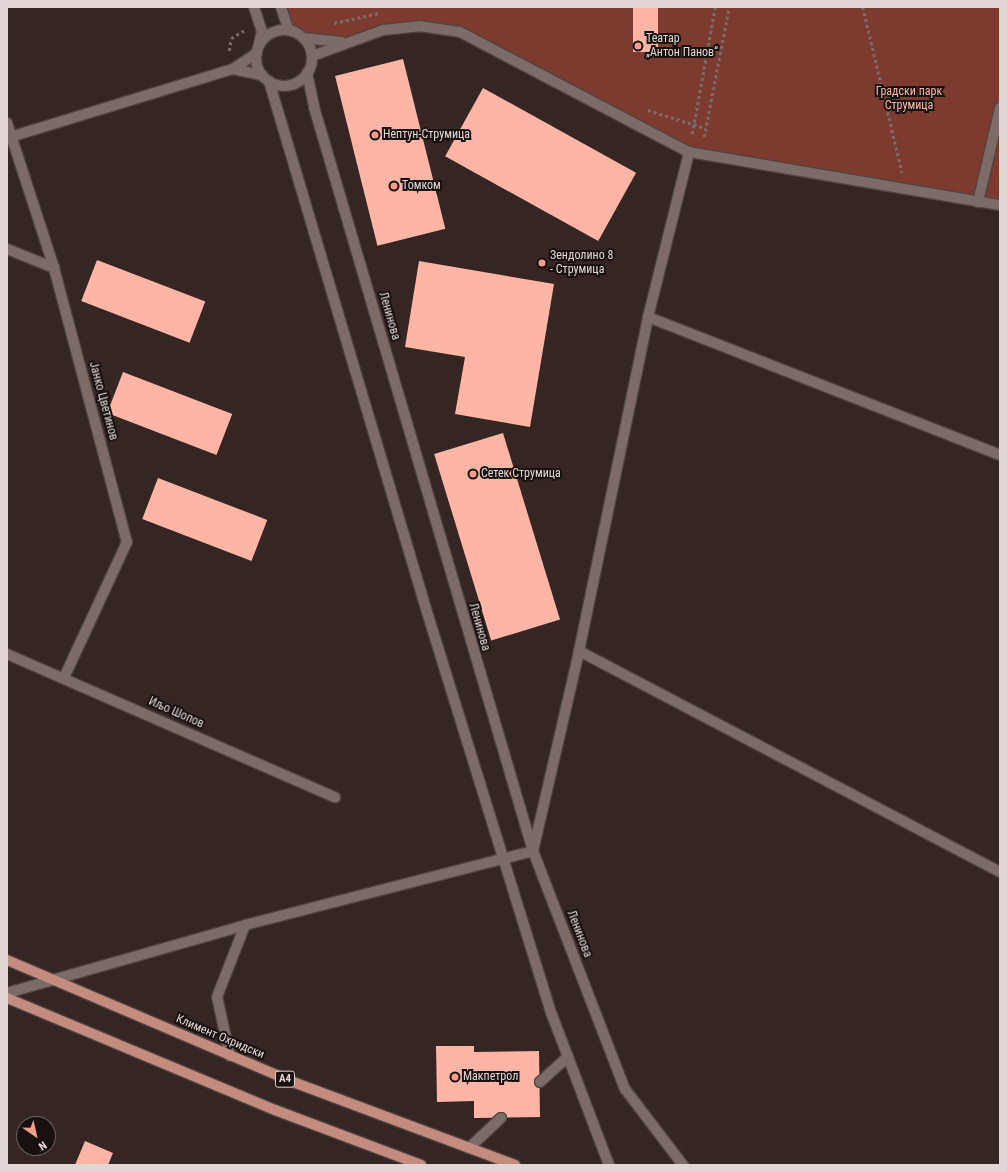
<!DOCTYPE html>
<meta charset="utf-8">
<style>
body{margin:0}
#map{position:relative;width:1007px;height:1172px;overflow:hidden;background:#352623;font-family:"Roboto Condensed",sans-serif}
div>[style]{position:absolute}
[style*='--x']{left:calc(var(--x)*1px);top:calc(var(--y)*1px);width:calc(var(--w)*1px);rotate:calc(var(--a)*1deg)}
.green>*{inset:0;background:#7d3b2f}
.building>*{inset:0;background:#feb5a5;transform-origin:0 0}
.path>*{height:2.5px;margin-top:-1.25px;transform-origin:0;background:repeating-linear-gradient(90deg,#7a6c6a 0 3px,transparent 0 6px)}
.roads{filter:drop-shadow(1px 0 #504340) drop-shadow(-1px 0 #504340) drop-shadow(0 1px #504340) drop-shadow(0 -1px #504340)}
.lane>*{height:10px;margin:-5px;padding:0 5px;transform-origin:5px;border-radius:5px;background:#7d6b67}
.street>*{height:10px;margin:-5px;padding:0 5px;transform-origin:5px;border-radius:5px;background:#7d6b67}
.street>.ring{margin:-5px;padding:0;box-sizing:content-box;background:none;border:10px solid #7d6b67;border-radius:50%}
.primary>*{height:10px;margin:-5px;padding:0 5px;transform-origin:5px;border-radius:5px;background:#c48b7f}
.dots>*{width:11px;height:11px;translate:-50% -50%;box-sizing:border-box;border:2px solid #181110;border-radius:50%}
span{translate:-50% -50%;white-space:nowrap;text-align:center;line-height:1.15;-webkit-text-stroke:4px #181110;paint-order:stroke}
.shield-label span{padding:1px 3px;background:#181110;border:1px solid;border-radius:3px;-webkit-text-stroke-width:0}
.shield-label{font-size:11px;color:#e1d6d4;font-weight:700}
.poi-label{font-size:12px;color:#e1d6d4}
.left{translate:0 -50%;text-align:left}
.park-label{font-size:12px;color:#feb8a9}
.street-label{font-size:12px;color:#e1d6d4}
.frame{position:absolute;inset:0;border:8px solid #e1d6d4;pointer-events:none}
.north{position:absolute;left:16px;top:1116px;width:40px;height:40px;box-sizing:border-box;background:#181110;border:1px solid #68605e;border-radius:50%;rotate:146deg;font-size:11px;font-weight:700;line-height:16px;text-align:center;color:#e1d6d4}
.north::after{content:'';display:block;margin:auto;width:14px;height:18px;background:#f49d8b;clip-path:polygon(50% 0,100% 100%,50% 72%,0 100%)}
</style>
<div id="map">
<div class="green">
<div style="clip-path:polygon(281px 7px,1000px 7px,1000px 205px,689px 152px,460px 32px,419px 26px,342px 42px,288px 29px)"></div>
</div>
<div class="building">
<div style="left:633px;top:7px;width:25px;height:45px"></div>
<div style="left:403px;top:59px;width:175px;height:70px;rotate:76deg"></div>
<div style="left:483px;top:88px;width:175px;height:78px;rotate:29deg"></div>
<div style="left:97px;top:260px;width:116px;height:44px;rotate:21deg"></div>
<div style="clip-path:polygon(419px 261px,554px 284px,530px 427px,455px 414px,465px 357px,405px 347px)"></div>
<div style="left:123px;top:372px;width:117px;height:44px;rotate:21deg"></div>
<div style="left:503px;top:433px;width:195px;height:72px;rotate:73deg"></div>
<div style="left:158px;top:478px;width:117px;height:44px;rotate:21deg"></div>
<div style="clip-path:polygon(436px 1046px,474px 1046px,474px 1052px,539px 1051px,540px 1117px,474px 1118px,474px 1101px,437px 1102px)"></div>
<div style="clip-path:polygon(85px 1141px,113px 1153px,108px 1165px,75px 1165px)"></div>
</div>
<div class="path">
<div style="--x:863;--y:7;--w:170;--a:76.7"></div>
<div style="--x:334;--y:23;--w:46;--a:-12.5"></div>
<div style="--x:229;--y:51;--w:13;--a:-81"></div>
<div style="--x:231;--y:38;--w:16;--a:-30"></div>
<div style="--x:648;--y:110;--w:60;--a:17.5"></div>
<div style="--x:692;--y:134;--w:129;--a:-79.7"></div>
<div style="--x:704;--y:137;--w:132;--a:-79.1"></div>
</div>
<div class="roads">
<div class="lane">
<div style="--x:978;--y:202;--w:97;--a:-76.8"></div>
<div style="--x:648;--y:317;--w:378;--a:21.4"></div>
<div style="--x:579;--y:651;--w:475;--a:27.7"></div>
<div style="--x:540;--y:1082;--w:38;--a:-42"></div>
<div style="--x:469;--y:1148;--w:44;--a:-43.2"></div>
</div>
<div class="street">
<div style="--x:254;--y:7;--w:25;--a:72"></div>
<div style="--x:262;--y:31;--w:13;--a:103"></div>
<div style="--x:281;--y:7;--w:23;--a:72"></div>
<div style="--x:288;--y:29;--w:8;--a:23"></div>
<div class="ring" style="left:256px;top:30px;width:46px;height:46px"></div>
<div style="--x:304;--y:38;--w:38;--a:6"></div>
<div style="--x:312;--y:56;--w:76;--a:-20.1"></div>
<div style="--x:383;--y:30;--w:36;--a:-6"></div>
<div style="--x:419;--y:26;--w:41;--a:8.3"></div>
<div style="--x:460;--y:32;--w:259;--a:27.7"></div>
<div style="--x:689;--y:152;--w:315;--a:9.7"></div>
<div style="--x:233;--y:69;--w:30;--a:12"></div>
<div style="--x:307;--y:73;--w:35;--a:78"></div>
<div style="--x:314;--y:107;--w:776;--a:73.6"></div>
<div style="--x:533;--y:851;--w:255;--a:68.9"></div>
<div style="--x:625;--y:1089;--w:96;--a:52.7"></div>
<div style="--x:269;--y:81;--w:554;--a:73.43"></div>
<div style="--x:427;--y:612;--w:422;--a:72.8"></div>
<div style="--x:552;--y:1015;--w:160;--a:69.2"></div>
<div style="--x:7;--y:123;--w:152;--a:72"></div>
<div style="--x:54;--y:268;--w:284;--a:75.1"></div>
<div style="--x:127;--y:542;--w:150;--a:114.9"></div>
<div style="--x:7;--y:138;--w:236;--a:-17"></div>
<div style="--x:233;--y:69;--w:29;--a:-34"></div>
<div style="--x:7;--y:249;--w:51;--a:22"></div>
<div style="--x:7;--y:654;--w:358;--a:23.6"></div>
<div style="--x:533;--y:851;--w:205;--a:-77"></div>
<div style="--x:579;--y:651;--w:341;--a:-78.3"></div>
<div style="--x:648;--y:317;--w:170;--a:-76"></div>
<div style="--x:7;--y:993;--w:248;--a:-15.9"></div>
<div style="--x:245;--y:925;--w:297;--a:-14.4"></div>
<div style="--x:230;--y:1056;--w:60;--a:-102.4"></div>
<div style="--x:217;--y:997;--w:77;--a:-68.7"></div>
</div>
<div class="primary">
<div style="--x:7;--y:960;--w:311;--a:23.1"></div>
<div style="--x:293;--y:1082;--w:237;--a:20.5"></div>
<div style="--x:7;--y:998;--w:290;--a:22.7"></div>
<div style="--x:275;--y:1110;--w:156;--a:20.6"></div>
</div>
</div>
<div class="dots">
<div style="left:638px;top:46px;background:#f49d8b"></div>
<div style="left:375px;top:135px;background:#f49d8b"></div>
<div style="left:394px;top:186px;background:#f49d8b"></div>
<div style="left:542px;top:263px;background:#f49d8b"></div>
<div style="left:473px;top:474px;background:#f49d8b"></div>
<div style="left:455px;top:1077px;background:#f49d8b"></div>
</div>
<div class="shield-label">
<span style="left:285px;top:1079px">A4</span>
</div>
<div class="poi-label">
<span class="left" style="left:646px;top:46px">Театар<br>„Антон Панов“</span>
<span class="left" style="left:383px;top:135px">Нептун-Струмица</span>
<span class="left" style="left:402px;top:186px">Томком</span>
<span class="left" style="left:550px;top:263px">Зендолино 8<br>- Струмица</span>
<span class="left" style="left:481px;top:474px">Сетек Струмица</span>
<span class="left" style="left:463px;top:1077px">Макпетрол</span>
</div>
<div class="park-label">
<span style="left:909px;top:99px">Градски парк<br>Струмица</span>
</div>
<div class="street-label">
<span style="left:389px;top:316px;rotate:74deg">Ленинова</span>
<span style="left:103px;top:401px;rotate:75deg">Јанко Цветинов</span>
<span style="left:479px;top:627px;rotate:74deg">Ленинова</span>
<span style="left:176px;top:713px;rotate:24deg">Иљо Шопов</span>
<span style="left:579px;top:934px;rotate:69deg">Ленинова</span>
<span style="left:220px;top:1037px;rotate:23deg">Климент Охридски</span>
</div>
<div class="frame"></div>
<div class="north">N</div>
</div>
